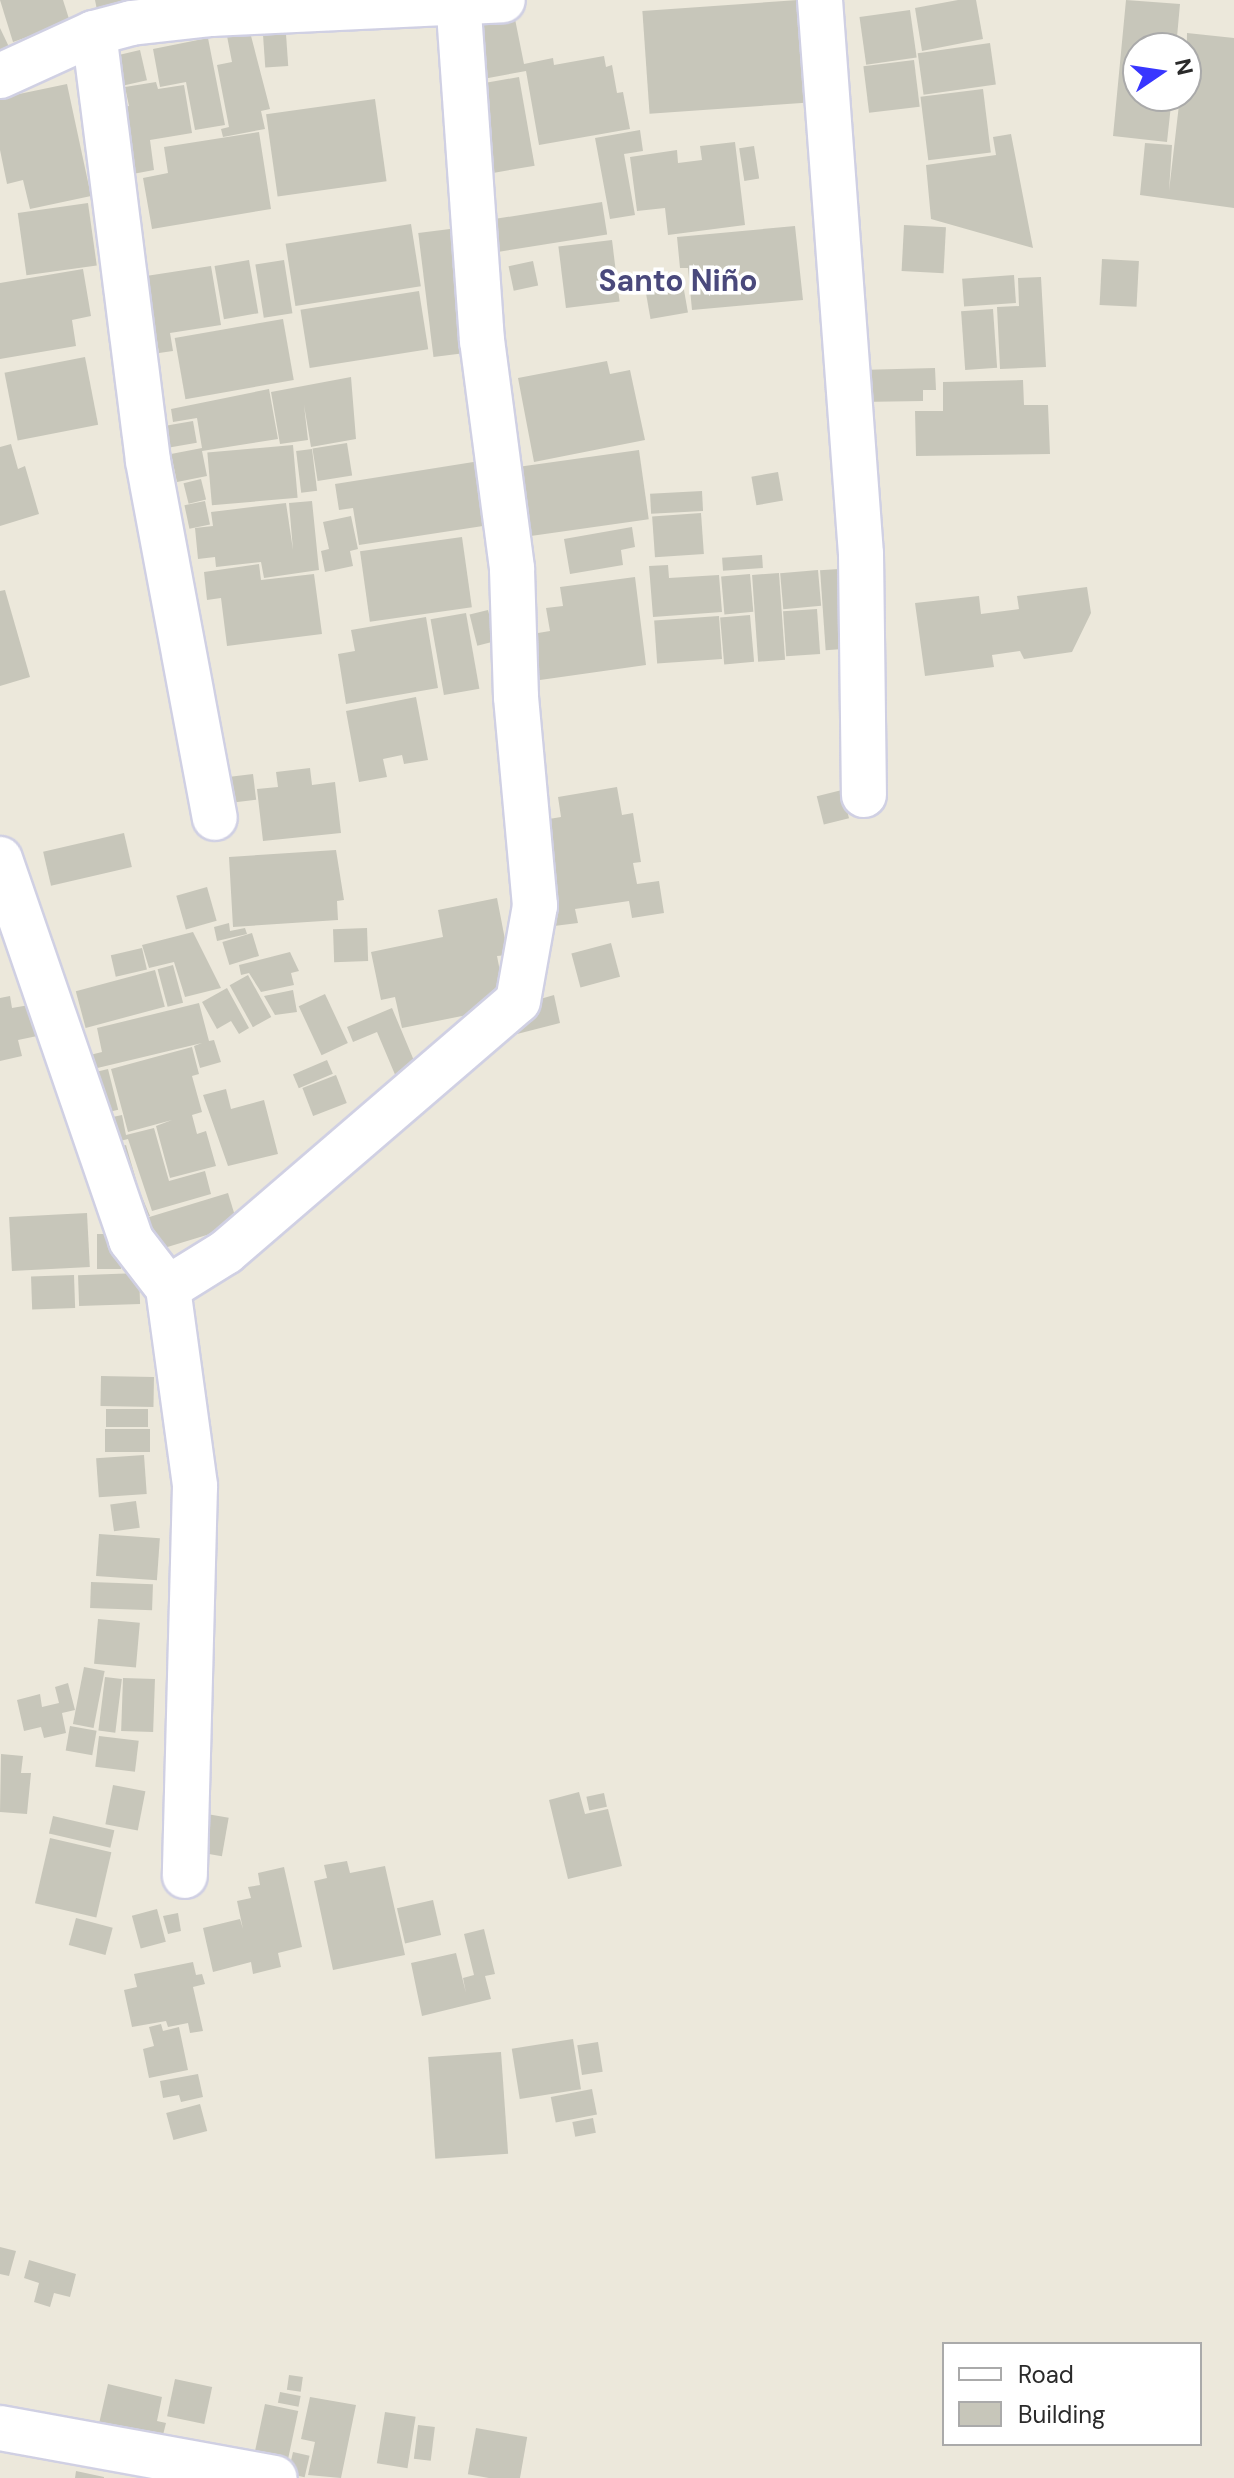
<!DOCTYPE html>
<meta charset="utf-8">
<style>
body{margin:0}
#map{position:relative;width:1234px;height:2478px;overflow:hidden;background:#ece8db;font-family:"DM Sans",sans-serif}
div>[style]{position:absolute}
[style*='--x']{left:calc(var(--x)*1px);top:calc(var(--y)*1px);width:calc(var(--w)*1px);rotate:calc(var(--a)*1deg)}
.building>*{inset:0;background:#c7c6ba;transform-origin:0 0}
.roads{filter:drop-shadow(2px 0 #d0d0e3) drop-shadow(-2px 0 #d0d0e3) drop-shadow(0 2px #d0d0e3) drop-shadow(0 -2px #d0d0e3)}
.minor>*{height:44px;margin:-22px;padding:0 22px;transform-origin:22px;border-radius:22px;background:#fff}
.secondary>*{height:44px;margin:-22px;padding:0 22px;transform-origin:22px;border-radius:22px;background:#fff}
span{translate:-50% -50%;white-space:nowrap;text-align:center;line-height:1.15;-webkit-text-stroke:7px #fff;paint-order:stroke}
.quarter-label{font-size:30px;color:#4a497c;font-weight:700}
.legend{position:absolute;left:942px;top:2342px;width:260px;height:104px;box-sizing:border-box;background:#fff;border:2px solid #aaa;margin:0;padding:10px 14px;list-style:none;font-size:24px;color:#2a2a2a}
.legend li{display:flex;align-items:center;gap:16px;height:40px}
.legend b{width:40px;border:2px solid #aaa}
.north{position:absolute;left:1122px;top:32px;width:80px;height:80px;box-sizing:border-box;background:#fff;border:2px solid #aaa;border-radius:50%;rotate:77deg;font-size:22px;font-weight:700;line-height:32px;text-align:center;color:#2a2a2a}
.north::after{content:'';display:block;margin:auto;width:28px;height:36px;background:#3836ff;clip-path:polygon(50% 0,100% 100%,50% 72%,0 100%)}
</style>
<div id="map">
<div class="building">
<div style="clip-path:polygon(0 0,63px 0,70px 22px,13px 42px)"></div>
<div style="clip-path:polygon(95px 0,142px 0,97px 10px)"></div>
<div style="left:798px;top:0;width:103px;height:156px;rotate:86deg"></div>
<div style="clip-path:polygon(958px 0,976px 0,983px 39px,922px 51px,915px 8px)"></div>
<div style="clip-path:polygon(1126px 0,1180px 4px,1176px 48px,1138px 48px,1138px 96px,1172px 96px,1167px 142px,1113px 136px)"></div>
<div style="left:910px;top:10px;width:48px;height:51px;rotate:82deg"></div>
<div style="clip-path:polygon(515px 19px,524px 64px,553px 58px,554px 65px,604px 56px,606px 67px,612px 65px,617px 93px,623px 92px,630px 129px,539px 145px,526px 71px,483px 79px,474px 27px)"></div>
<div style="clip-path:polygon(0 28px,10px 49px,0 54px)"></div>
<div style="clip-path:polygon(250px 32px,270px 109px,261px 111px,265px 129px,223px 137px,221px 129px,229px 127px,217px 65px,232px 62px,227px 36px)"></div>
<div style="clip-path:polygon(1187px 33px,1234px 38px,1234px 208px,1140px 195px,1145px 143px,1172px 145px,1169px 191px,1180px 96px,1186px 96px)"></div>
<div style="left:286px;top:34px;width:32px;height:23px;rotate:86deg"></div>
<div style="clip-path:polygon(208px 38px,225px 125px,195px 130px,186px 82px,160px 87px,153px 49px)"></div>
<div style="left:990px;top:43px;width:42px;height:73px;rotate:82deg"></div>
<div style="left:140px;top:50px;width:31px;height:24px;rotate:77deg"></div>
<div style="left:914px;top:60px;width:47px;height:51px;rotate:83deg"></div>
<div style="left:519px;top:77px;width:90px;height:51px;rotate:80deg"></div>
<div style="clip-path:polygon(156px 82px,158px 89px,184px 85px,192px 133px,150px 140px,154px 170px,122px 176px,106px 110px,129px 106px,125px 87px)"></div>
<div style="clip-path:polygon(67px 84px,91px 196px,30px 209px,23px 180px,7px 184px,0 150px,0 98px)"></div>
<div style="left:983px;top:89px;width:64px;height:63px;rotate:83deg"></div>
<div style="left:375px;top:99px;width:83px;height:110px;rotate:82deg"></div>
<div style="clip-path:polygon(640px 130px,643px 151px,624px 154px,635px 215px,610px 219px,595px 138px)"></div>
<div style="clip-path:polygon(259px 132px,271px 209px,152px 229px,143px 178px,168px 173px,164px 147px)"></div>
<div style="clip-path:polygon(1011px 134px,1033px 248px,931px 219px,926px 165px,996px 155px,993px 137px)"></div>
<div style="clip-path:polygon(735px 142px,745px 225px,668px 235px,665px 208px,637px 211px,630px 157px,677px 150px,678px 163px,702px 160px,700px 146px)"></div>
<div style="left:754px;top:146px;width:33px;height:15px;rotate:81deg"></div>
<div style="left:602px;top:202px;width:33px;height:114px;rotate:81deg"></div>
<div style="left:88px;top:203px;width:63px;height:71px;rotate:82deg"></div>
<div style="left:411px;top:224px;width:63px;height:127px;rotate:81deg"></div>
<div style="left:904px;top:225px;width:42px;height:46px;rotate:3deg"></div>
<div style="clip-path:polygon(795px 226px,803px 300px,692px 310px,688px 268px,680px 268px,677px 237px)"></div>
<div style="left:450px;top:229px;width:125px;height:32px;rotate:83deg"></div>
<div style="left:612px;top:240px;width:62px;height:54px;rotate:83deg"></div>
<div style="left:1102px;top:259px;width:37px;height:46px;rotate:3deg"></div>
<div style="left:249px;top:260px;width:54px;height:35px;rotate:80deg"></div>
<div style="left:284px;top:260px;width:54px;height:29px;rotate:81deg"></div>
<div style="left:533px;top:261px;width:25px;height:25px;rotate:78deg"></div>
<div style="clip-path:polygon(211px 266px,221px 325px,170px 333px,173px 351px,159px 353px,146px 276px)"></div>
<div style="clip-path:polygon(83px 269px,91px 316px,72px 320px,76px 346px,0 359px,0 283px)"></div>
<div style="left:681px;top:273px;width:40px;height:38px;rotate:80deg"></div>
<div style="left:1014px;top:275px;width:28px;height:52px;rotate:86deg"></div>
<div style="clip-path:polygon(1041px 277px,1046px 367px,1000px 369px,997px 307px,1019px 306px,1018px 278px)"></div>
<div style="left:419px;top:291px;width:59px;height:120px;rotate:81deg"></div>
<div style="left:993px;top:309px;width:59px;height:32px;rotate:86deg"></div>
<div style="left:283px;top:319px;width:62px;height:110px;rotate:80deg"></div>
<div style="left:85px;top:357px;width:69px;height:82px;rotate:79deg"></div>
<div style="clip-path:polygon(607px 361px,610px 374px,630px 370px,645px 440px,534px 462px,518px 378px)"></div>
<div style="clip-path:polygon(935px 368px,936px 390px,923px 390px,923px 401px,860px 402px,859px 370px)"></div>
<div style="clip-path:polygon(351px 377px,356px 439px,311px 447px,304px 405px,308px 440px,280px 444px,271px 392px)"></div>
<div style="clip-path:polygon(1023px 380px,1024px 405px,1048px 405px,1050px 454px,916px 456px,915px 411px,943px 411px,943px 382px)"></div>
<div style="clip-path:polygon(269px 389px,278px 439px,202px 451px,207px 476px,177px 482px,171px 454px,202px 448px,197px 418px,173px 422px,171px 409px)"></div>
<div style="left:193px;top:421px;width:22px;height:41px;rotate:80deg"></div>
<div style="left:347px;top:443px;width:33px;height:35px;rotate:81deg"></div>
<div style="clip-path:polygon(11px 444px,18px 469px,25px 466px,39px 514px,0 526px,0 447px)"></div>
<div style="left:293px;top:445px;width:53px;height:86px;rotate:85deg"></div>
<div style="left:312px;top:449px;width:42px;height:16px;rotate:83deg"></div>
<div style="left:639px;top:450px;width:70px;height:128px;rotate:82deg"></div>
<div style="clip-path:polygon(486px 460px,496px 524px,359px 545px,353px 508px,339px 510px,335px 484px)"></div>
<div style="left:778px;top:472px;width:29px;height:27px;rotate:80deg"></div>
<div style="left:201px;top:479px;width:21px;height:18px;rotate:76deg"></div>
<div style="left:702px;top:491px;width:20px;height:52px;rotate:87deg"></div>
<div style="left:205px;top:501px;width:24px;height:21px;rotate:78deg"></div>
<div style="clip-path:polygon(312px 501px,319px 570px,264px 578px,261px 562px,216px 567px,215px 557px,198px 559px,195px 528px,213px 526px,211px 512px,286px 503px,293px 550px,289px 503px)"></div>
<div style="left:701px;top:513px;width:41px;height:49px;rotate:86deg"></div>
<div style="clip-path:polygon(351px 516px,358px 549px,350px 551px,353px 566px,325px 572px,321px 551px,329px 549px,323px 522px)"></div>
<div style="clip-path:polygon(632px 527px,635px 547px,621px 550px,623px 565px,570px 574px,564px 539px)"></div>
<div style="left:462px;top:537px;width:71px;height:103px;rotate:82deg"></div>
<div style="left:762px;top:555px;width:13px;height:40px;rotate:86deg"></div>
<div style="clip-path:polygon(259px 564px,261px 580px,314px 574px,322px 634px,227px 646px,221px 598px,207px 600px,204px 572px)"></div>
<div style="clip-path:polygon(668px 565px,669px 578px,719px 575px,722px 612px,653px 617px,649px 566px)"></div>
<div style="left:854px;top:568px;width:80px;height:34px;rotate:86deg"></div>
<div style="left:818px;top:570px;width:36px;height:38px;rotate:85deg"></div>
<div style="left:779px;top:573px;width:87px;height:27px;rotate:86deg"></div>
<div style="left:750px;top:574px;width:38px;height:29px;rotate:85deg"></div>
<div style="clip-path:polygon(635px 577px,646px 665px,540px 680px,532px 634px,550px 631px,546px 608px,563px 606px,560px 587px)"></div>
<div style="clip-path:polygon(1087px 587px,1091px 613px,1072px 652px,1024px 659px,1020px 651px,992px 655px,994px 667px,925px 676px,915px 603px,979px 596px,981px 614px,1019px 609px,1017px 596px)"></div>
<div style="clip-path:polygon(5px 590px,30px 677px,0 686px,0 591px)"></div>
<div style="left:817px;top:609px;width:45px;height:34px;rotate:86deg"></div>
<div style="left:488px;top:610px;width:32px;height:19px;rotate:76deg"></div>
<div style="left:466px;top:613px;width:77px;height:36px;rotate:80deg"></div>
<div style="left:750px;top:615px;width:47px;height:30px;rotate:85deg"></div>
<div style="left:719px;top:616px;width:43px;height:65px;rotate:86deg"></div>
<div style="clip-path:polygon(426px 617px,438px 688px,346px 704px,338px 654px,355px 651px,351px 630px)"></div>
<div style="clip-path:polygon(416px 697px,428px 760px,404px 764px,402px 755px,383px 759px,387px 777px,359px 782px,346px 711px)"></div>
<div style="clip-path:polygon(310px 768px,312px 785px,335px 782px,341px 833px,263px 841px,257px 789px,278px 787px,276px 772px)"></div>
<div style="left:253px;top:774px;width:26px;height:25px;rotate:83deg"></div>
<div style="clip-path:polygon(617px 787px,622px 815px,633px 813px,641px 862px,633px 863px,637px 884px,659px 881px,664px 913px,632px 918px,629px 901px,575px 909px,578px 923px,554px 926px,537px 821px,561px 817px,558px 797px)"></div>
<div style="left:842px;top:790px;width:29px;height:26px;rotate:76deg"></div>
<div style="left:124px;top:833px;width:35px;height:83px;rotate:77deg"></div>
<div style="clip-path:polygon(336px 850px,344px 900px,337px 901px,338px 920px,233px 927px,229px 857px)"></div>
<div style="left:207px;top:887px;width:35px;height:32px;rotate:74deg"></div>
<div style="clip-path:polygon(497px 898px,508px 955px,497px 956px,507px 1007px,402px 1028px,395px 997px,381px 1000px,371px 952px,443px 937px,438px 910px)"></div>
<div style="clip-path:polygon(229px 923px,230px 931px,245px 928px,247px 934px,217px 941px,214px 927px)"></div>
<div style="left:367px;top:928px;width:33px;height:34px;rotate:88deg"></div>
<div style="clip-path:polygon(193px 932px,221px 988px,185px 997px,174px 962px,149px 968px,142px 945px)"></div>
<div style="left:252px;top:933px;width:24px;height:31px;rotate:73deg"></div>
<div style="left:611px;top:943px;width:35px;height:41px;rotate:75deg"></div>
<div style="left:142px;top:948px;width:22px;height:32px;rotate:77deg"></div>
<div style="clip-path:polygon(290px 952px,299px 971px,291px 973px,294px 985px,261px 992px,249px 973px,241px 975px,239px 965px)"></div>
<div style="left:173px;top:965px;width:39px;height:16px;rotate:75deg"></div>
<div style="left:155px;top:970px;width:38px;height:82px;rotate:75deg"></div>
<div style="left:248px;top:975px;width:48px;height:21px;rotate:61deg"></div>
<div style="clip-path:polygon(227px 988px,249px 1028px,239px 1034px,231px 1021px,217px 1029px,202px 1002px)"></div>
<div style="clip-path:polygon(293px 990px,297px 1012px,275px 1015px,264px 996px)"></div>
<div style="left:325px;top:994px;width:54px;height:29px;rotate:65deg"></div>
<div style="clip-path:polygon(554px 995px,560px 1023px,517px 1034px,513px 1017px,530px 1002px)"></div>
<div style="clip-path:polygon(10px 996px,12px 1008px,35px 1004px,42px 1035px,18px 1040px,22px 1056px,0 1061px,0 998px)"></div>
<div style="clip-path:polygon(199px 1003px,209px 1041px,214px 1040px,221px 1062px,200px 1068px,194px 1046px,202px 1043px,89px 1070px,86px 1056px,102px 1052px,97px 1028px)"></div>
<div style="clip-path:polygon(392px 1008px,420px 1075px,399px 1084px,377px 1032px,353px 1042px,347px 1027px)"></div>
<div style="clip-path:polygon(192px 1047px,199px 1074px,192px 1076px,202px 1112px,192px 1115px,197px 1134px,206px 1131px,216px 1166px,170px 1178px,156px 1126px,172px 1120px,128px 1132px,111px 1069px)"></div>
<div style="left:327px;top:1060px;width:15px;height:37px;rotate:67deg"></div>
<div style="left:108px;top:1069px;width:42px;height:21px;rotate:76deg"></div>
<div style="left:336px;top:1075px;width:30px;height:36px;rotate:69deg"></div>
<div style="clip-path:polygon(226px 1089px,231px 1109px,264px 1100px,278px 1154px,228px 1166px,203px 1095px)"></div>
<div style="clip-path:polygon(122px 1115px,126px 1135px,154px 1128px,169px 1181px,205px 1171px,211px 1194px,152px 1211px,128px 1139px,108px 1144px,103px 1119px)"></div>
<div style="clip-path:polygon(126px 1145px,139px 1190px,150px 1216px,143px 1218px,108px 1150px)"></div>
<div style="left:228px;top:1193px;width:34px;height:84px;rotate:73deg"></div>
<div style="left:87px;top:1213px;width:54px;height:78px;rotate:87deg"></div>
<div style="left:97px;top:1234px;width:24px;height:35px"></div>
<div style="left:139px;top:1273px;width:31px;height:61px;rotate:88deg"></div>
<div style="left:74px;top:1275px;width:33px;height:43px;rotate:88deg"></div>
<div style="left:101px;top:1376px;width:53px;height:30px;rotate:1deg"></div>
<div style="left:106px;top:1409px;width:42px;height:18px"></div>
<div style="left:150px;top:1429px;width:23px;height:45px;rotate:90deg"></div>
<div style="left:144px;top:1455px;width:39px;height:48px;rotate:86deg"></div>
<div style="left:136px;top:1501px;width:27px;height:26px;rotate:82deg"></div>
<div style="left:99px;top:1534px;width:61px;height:42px;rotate:4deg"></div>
<div style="left:91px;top:1582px;width:62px;height:26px;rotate:2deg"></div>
<div style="left:98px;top:1619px;width:42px;height:45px;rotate:5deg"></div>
<div style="left:84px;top:1667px;width:21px;height:58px;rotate:11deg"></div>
<div style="left:105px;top:1677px;width:17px;height:54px;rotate:7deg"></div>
<div style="left:123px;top:1678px;width:32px;height:53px;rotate:2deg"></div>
<div style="clip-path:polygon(68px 1683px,75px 1710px,62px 1713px,66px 1733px,44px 1738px,41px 1727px,24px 1731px,17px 1700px,40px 1694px,42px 1707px,59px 1703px,55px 1687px)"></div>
<div style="left:70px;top:1726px;width:27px;height:25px;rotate:10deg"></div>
<div style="left:99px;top:1736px;width:40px;height:31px;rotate:7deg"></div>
<div style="clip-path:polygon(1px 1754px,23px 1756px,21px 1773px,31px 1773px,27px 1814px,0 1812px)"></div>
<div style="left:113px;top:1785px;width:33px;height:40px;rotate:11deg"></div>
<div style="clip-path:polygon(579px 1792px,585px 1814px,608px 1809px,622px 1866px,568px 1879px,549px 1800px)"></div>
<div style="left:604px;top:1793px;width:14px;height:18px;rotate:78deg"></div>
<div style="left:207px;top:1814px;width:22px;height:39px;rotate:10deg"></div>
<div style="left:53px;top:1816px;width:63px;height:18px;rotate:13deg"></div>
<div style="left:50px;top:1838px;width:63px;height:67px;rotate:13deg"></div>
<div style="clip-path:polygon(347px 1861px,350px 1873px,385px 1866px,405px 1955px,333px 1970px,314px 1881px,327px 1878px,324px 1865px)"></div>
<div style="clip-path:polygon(284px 1867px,302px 1947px,278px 1953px,281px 1967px,253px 1974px,251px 1962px,213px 1972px,203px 1928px,240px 1919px,243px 1929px,237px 1901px,251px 1898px,248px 1887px,260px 1885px,258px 1873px)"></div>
<div style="left:433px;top:1900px;width:36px;height:37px;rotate:77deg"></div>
<div style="left:157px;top:1909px;width:34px;height:26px;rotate:75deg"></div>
<div style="clip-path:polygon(178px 1913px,181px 1931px,168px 1934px,163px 1916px)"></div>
<div style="left:76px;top:1918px;width:38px;height:28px;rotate:15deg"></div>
<div style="clip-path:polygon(484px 1929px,495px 1974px,485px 1976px,491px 1999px,422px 2016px,411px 1963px,456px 1953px,466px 1993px,463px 1978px,474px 1975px,464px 1934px)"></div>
<div style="clip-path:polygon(193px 1962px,196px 1975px,202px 1974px,205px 1984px,193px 1987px,203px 2031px,190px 2033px,188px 2023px,168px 2027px,166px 2021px,132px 2027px,124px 1990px,137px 1987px,134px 1974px)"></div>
<div style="clip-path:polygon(161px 2024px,163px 2031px,179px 2027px,188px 2070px,149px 2078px,143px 2049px,154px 2046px,149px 2027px)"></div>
<div style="left:573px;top:2039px;width:51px;height:62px;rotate:81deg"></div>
<div style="left:598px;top:2042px;width:30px;height:21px;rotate:81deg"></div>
<div style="left:501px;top:2052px;width:102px;height:73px;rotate:86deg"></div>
<div style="clip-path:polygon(198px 2074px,203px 2097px,181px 2102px,179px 2095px,163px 2098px,160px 2081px)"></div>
<div style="left:592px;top:2089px;width:26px;height:42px;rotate:79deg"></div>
<div style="left:200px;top:2104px;width:28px;height:35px;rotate:75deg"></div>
<div style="left:593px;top:2118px;width:15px;height:21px;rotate:79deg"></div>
<div style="clip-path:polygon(0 2247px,16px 2251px,9px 2276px,0 2274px)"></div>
<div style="clip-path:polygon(29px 2260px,76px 2274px,70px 2297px,54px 2293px,50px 2307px,34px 2302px,39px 2283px,24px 2278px)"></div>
<div style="left:289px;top:2375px;width:14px;height:15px;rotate:8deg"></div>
<div style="left:175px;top:2379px;width:38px;height:38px;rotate:12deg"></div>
<div style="clip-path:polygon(108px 2384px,162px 2397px,157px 2421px,166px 2423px,161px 2443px,98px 2428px)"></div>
<div style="left:280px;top:2392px;width:21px;height:11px;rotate:11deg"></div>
<div style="clip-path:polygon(310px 2397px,356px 2405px,341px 2478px,308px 2475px,315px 2442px,301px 2439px)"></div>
<div style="left:265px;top:2404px;width:34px;height:62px;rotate:12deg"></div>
<div style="left:385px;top:2412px;width:31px;height:52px;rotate:9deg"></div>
<div style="left:418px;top:2425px;width:17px;height:34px;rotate:7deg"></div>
<div style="left:476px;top:2428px;width:52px;height:47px;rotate:10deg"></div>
<div style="left:293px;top:2452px;width:17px;height:22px;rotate:13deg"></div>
<div style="clip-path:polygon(76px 2471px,104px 2477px,104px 2478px,75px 2478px)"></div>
</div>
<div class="roads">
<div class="minor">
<div style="--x:820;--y:0;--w:556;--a:85.77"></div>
<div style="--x:861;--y:554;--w:241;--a:89.3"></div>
<div style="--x:94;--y:33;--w:431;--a:82.8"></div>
<div style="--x:148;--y:461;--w:363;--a:79.4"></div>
<div style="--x:0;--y:859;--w:403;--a:71"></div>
<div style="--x:131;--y:1240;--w:61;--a:52.4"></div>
<div style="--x:168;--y:1288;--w:200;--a:82.2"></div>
<div style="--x:195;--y:1486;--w:390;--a:91.5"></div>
<div style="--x:168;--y:1288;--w:68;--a:-31.8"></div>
<div style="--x:226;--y:1252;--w:385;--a:-40.7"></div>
<div style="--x:518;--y:1001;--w:97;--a:-79.9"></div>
<div style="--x:535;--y:906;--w:210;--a:-95.2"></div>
<div style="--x:516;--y:697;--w:129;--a:-91.8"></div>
<div style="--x:512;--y:568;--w:229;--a:-97.5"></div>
<div style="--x:482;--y:341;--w:341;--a:-94"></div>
</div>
<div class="secondary">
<div style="--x:0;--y:76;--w:103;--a:-24.6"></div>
<div style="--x:94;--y:33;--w:38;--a:-15"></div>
<div style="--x:131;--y:23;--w:81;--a:-6.4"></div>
<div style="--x:211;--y:14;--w:292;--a:-2.7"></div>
<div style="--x:0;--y:2428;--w:279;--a:10.3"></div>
</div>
</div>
<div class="quarter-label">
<span style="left:678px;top:281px">Santo Niño</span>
</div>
<ul class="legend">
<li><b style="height:10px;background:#fff"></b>Road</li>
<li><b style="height:22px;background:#c7c6ba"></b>Building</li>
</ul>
<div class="north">N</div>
</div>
